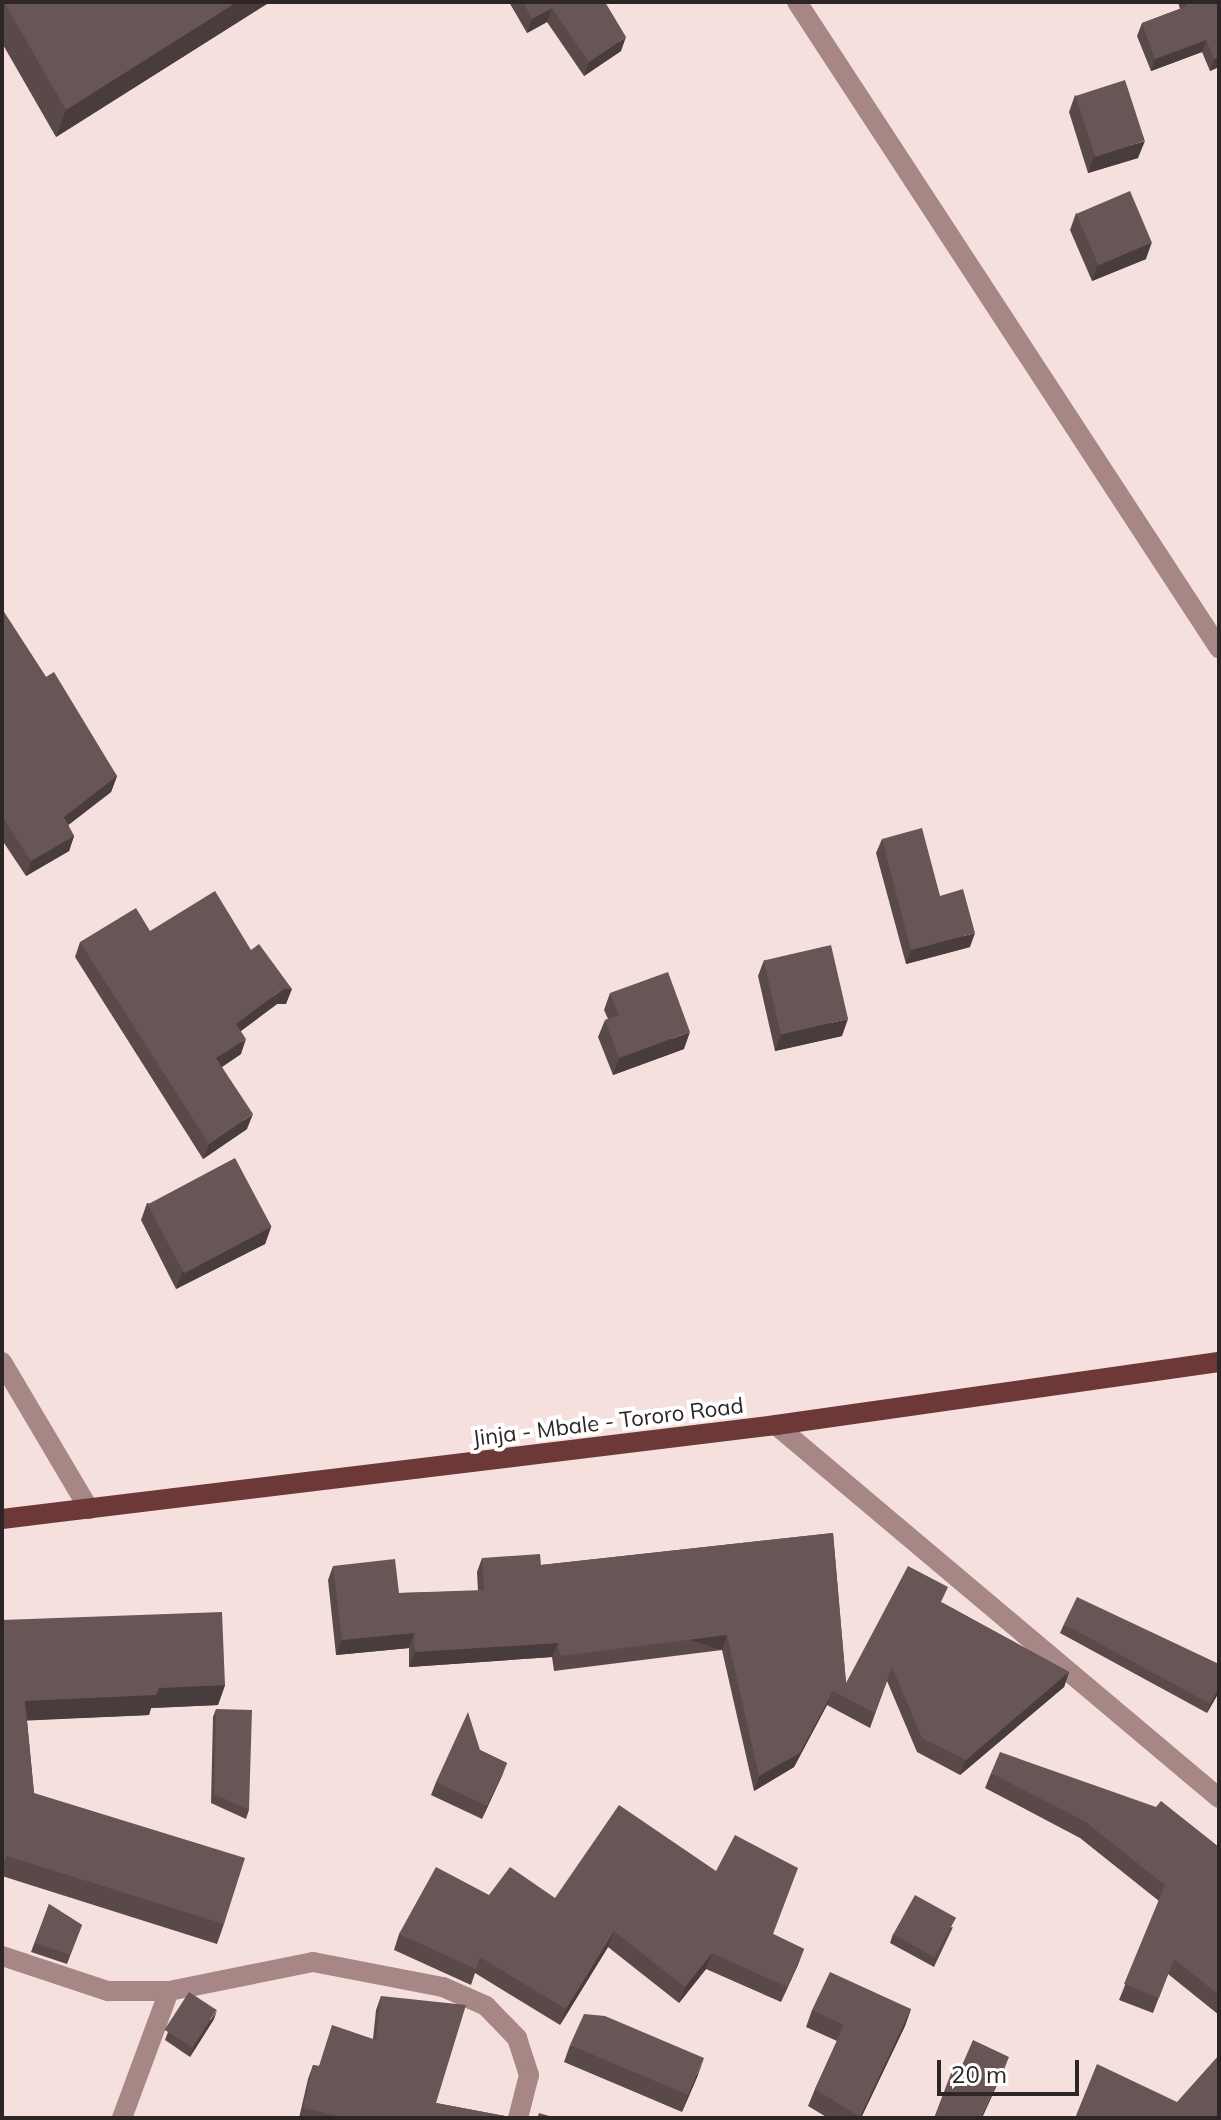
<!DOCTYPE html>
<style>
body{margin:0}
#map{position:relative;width:1221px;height:2120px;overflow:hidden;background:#f5e0de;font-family:Mulish,sans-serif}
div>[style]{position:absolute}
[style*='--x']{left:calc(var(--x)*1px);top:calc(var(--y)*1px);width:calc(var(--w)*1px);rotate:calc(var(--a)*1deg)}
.street>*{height:20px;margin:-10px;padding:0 10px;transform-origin:10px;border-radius:10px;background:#a68785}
.primary>*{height:20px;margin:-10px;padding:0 10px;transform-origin:10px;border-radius:10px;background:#6d3938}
.wall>*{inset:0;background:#594a49}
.shaded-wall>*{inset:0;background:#483c3c;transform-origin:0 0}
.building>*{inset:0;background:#675655;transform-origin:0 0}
span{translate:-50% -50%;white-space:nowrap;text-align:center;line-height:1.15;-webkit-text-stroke:8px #fff;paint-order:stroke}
.street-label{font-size:22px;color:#2e2626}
.frame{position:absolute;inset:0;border:4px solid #2e2626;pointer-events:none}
.scale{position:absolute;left:937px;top:2060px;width:142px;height:36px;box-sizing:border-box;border:4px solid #2e2626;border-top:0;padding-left:10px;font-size:24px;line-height:28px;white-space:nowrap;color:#2e2626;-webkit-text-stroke:6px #fff;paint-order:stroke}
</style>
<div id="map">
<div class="street">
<div style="--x:797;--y:2;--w:772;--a:56.85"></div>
<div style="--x:2;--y:1362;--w:171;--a:59.4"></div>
<div style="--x:776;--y:1425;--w:579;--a:40.1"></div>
<div style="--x:2;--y:1956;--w:112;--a:18.3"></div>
<div style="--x:108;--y:1991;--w:61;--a:0"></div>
<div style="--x:169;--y:1991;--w:147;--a:-11.4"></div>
<div style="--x:313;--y:1962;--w:132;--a:10.9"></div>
<div style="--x:443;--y:1987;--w:47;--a:23.8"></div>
<div style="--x:486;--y:2006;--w:45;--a:45.9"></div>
<div style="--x:517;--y:2038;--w:39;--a:72"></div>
<div style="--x:529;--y:2075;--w:44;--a:104.3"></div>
<div style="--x:122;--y:2118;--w:135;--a:-69.7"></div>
</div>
<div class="primary">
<div style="--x:2;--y:1519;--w:780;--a:-6.92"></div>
<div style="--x:776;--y:1425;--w:447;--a:-8.1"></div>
</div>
<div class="wall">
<div style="clip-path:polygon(2px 2px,270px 2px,56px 137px,2px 43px)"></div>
<div style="clip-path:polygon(509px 2px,605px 2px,621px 51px,584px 76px,547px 22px,527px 33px)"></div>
<div style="clip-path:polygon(1178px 2px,1219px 2px,1219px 67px,1210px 71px,1202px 52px,1151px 71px,1137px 36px,1142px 23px,1180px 9px)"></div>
<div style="clip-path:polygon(1075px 95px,1138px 158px,1088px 173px,1069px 112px)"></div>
<div style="clip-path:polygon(1076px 213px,1146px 259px,1092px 281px,1070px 230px)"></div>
<div style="clip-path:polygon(2px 609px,46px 677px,117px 776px,111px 792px,68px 825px,74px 836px,69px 851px,26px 876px,2px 840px)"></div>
<div style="clip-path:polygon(882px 839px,940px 896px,970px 947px,906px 964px,876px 853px)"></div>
<div style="clip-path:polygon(150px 931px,286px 1004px,277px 1004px,241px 1031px,241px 1054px,222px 1067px,247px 1129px,203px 1159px,75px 957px,80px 942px)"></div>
<div style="clip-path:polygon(764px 960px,842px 1036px,775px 1051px,758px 976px)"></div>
<div style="clip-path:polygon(610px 993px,684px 1049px,613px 1075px,598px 1037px,605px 1020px,608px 1019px,604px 1010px)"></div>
<div style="clip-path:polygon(147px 1203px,271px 1227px,265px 1244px,176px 1289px,141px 1220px)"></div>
<div style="clip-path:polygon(833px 1533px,846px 1683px,943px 1603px,1069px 1672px,1064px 1687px,960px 1775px,917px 1752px,887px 1681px,870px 1728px,827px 1705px,794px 1767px,754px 1791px,722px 1650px,554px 1671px,552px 1657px,409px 1667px,409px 1648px,336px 1655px,328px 1580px,333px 1566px,399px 1593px,478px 1591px,477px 1572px,482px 1558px,541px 1565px)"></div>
<div style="clip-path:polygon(2px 1620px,225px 1685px,218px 1705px,151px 1708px,149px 1715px,27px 1720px,34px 1793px,224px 1924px,217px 1944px,2px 1876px)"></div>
<div style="clip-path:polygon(1064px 1624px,1219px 1692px,1207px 1713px,1060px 1633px)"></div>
<div style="clip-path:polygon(216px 1709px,249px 1810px,246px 1819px,211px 1803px,213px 1717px)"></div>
<div style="clip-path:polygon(480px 1750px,507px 1763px,482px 1819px,431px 1795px,436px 1782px)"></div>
<div style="clip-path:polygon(991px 1773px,1219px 1847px,1219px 2015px,1168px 1974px,1153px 2013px,1119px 2000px,1159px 1901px,1080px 1838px,985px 1788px)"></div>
<div style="clip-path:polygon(489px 1895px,555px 1898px,773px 1934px,804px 1949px,781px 2002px,706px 1969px,679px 2003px,608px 1947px,560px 2025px,475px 1973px,471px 1985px,394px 1950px,399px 1934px)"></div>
<div style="clip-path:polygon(49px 1904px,82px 1925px,67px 1964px,31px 1952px)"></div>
<div style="clip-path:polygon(953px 1927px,934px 1967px,890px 1943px,893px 1934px)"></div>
<div style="clip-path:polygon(381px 1996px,436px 2103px,516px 2118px,299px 2118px,308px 2079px,313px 2065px,318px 2066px,373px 2039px,376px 2010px)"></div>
<div style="clip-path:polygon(911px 2009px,905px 2026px,861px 2118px,828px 2118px,808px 2106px,815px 2089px,837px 2041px,806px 2027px,812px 2010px)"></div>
<div style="clip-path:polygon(214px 2019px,190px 2057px,165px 2040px,168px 2032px)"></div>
<div style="clip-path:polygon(570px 2045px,698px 2075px,682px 2112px,564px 2062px)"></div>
</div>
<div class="shaded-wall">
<div style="clip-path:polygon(237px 2px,270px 2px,56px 137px,66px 110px)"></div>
<div style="clip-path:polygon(552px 8px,547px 22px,527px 33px,532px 19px)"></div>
<div style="clip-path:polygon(626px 37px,621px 51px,584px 76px,589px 62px)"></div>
<div style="clip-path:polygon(1206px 40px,1202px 52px,1151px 71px,1155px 59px)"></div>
<div style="clip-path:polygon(1219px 57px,1219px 67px,1210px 71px,1214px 59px)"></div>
<div style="clip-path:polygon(1145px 141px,1138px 158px,1088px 173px,1094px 156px)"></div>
<div style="clip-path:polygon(1152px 242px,1146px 259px,1092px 281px,1098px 264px)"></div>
<div style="clip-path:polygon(117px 776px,111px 792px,58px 833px,64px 817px)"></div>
<div style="clip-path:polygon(74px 836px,69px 851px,26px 876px,31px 861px)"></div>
<div style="clip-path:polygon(975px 933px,970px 947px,906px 964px,911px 950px)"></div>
<div style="clip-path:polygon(283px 989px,292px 989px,286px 1004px,277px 1004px,230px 1039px,236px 1024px)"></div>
<div style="clip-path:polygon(848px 1019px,842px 1036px,775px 1051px,781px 1034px)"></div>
<div style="clip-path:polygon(690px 1032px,684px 1049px,613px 1075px,619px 1058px)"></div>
<div style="clip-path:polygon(246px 1039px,241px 1054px,211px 1074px,216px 1058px)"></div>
<div style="clip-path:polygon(253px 1114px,247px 1129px,203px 1159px,209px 1144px)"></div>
<div style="clip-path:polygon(271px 1227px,265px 1244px,176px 1289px,182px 1272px)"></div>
<div style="clip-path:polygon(414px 1633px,409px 1648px,336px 1655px,342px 1640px)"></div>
<div style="left:727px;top:1635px;width:16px;height:168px;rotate:108deg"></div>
<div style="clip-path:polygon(558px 1643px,552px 1657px,409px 1667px,415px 1652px)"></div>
<div style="clip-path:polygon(1069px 1672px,1064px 1687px,960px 1775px,966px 1760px)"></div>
<div style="clip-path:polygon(225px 1685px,218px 1705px,151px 1708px,149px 1715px,18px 1721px,25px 1701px,159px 1688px)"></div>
<div style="clip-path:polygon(1219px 1688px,1219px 1692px,1207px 1713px,1210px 1704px)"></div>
<div style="clip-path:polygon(833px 1691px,827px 1705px,794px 1767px,754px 1791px,759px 1776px)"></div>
<div style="clip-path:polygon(507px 1763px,502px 1776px,482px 1819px,487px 1806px)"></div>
<div style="clip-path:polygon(614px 1931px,608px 1947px,560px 2025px,566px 2009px)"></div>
<div style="clip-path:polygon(804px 1949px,798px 1965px,781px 2002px,787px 1987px)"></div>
<div style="clip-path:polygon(712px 1953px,706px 1969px,679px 2003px,685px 1987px)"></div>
<div style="clip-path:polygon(911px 2009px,905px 2026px,861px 2118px,859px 2118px)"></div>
<div style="clip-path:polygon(217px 2010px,214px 2019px,190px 2057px,193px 2048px)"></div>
<div style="clip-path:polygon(1009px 2057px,1003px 2072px,982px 2118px,980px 2118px)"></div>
<div style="clip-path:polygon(704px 2058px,698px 2075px,682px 2112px,688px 2095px)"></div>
</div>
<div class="building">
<div style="clip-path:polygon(4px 2px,237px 2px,66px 110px)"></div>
<div style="clip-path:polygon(523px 2px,605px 2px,626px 37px,589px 62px,552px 8px,532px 19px)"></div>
<div style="clip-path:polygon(1186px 2px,1219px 2px,1219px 57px,1214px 59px,1206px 40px,1155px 59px,1142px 23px,1187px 6px)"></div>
<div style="left:1125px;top:80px;width:64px;height:52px;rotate:72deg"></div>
<div style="left:1130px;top:191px;width:56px;height:58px;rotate:67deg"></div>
<div style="clip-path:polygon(2px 609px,46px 677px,54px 672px,117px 776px,64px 817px,74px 836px,31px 861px,2px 816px)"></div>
<div style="clip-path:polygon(922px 828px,940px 896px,963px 889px,975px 933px,911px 950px,882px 839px)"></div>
<div style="clip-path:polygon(215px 891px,251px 950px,259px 944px,292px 989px,283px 989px,236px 1024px,246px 1039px,216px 1058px,253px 1114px,209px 1144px,80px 942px,136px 908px,150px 931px)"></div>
<div style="left:831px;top:945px;width:76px;height:69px;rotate:77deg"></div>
<div style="clip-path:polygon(668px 972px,690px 1032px,619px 1058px,605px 1020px,619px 1015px,610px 993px)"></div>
<div style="left:235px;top:1158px;width:78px;height:99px;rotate:62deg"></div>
<div style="clip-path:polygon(833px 1533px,846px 1683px,908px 1566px,948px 1587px,941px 1602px,1069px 1672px,966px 1760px,922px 1738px,892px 1667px,875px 1713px,833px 1691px,800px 1753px,759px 1776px,727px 1635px,560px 1656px,558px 1643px,415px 1652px,414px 1633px,342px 1640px,333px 1566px,395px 1559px,399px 1593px,484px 1590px,482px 1558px,540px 1554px,541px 1565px)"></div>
<div style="clip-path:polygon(1077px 1597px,1219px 1664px,1219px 1688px,1210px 1704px,1064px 1624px)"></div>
<div style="clip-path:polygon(222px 1612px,225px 1685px,159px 1688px,156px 1695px,25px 1701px,34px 1793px,245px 1858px,224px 1924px,7px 1856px,2px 1866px,2px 1620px)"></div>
<div style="clip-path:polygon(216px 1709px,252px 1710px,249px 1810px,214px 1794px)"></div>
<div style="clip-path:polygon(468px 1712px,480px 1750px,507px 1763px,487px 1806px,436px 1782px)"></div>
<div style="clip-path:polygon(1000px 1752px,1156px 1807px,1161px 1801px,1219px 1847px,1219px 1995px,1174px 1959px,1159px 1998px,1124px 1984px,1165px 1885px,1086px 1822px,991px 1773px)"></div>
<div style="clip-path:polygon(619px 1805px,716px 1871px,735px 1835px,798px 1868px,773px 1934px,804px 1949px,787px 1987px,712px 1953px,685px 1987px,614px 1931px,566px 2009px,480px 1957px,476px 1969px,399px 1934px,436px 1867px,489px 1895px,510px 1867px,555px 1898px)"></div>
<div style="left:915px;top:1895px;width:47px;height:45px;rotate:29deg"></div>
<div style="clip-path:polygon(49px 1904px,82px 1925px,70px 1955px,35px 1943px)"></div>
<div style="clip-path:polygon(830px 1972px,911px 2009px,860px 2117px,815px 2089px,844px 2025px,812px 2010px)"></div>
<div style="left:189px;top:1992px;width:33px;height:45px;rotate:33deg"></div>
<div style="clip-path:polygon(381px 1996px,466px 2005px,436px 2103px,516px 2118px,347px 2118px,303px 2108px,313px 2065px,319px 2066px,332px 2025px,376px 2040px)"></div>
<div style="clip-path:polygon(584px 2014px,605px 2016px,704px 2058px,688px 2095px,570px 2045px)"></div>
<div style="clip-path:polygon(973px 2040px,1009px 2057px,980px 2118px,934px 2118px,953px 2068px,960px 2070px)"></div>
<div style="clip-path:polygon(1219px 2055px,1219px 2118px,1075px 2118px,1097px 2064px,1177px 2102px)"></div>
<div style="clip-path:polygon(539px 2113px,556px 2118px,537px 2118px)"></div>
</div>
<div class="street-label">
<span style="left:608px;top:1422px;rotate:-7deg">Jinja - Mbale - Tororo Road</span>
</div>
<div class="frame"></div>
<div class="scale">20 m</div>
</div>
